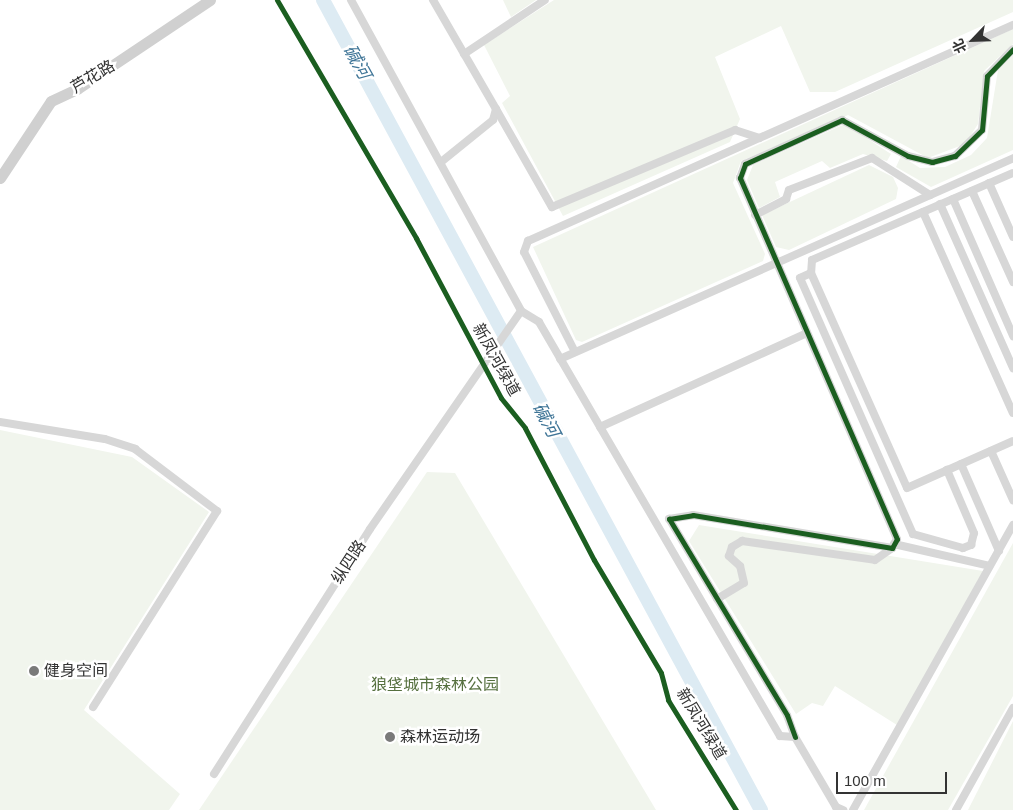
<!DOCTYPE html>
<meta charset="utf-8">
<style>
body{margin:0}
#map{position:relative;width:1013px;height:810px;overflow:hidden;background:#fff;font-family:Helvetica,"Noto Sans SC",sans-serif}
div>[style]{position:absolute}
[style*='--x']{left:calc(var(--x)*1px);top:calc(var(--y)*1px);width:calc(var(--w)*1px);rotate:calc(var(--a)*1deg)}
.green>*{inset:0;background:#f1f5ed}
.river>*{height:14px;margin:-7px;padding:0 7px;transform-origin:7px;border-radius:7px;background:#ddebf3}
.street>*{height:8px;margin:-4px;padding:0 4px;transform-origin:4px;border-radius:4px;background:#d7d7d7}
.secondary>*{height:11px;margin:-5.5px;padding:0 5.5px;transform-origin:5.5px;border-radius:5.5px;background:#d0d0d0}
.cycleway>*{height:5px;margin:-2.5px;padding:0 2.5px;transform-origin:2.5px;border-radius:2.5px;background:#1b5e20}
.dots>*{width:14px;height:14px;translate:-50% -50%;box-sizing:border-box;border:2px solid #fff;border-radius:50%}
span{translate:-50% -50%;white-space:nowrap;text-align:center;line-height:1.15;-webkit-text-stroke:5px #fff;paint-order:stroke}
.street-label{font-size:16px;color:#333}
.poi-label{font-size:16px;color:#333}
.left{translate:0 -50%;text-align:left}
.park-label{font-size:16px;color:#56703f}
.water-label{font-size:18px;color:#3f7597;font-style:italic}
.north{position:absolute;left:948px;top:15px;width:50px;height:50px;-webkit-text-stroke:4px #fff;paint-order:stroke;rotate:246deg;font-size:14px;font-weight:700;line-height:20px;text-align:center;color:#333}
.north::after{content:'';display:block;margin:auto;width:18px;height:22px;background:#333;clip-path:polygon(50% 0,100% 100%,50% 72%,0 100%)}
.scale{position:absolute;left:836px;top:772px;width:111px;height:22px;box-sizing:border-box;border:2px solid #333;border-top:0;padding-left:6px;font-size:15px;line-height:18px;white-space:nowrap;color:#333;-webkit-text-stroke:4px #fff;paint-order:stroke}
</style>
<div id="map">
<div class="green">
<div style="clip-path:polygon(503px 0,536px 0,511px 17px)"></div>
<div style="clip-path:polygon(554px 0,1013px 0,1013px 12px,835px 92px,810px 92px,781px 26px,715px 57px,740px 119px,730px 142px,563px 216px,502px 103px,510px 96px,484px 45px)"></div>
<div style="clip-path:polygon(1013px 29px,1013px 44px,984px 71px,978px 124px,965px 144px,928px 158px,848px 115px,741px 161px,733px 183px,765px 254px,763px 261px,582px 342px,576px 340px,533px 247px)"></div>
<div style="clip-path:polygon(1013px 55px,1013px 150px,931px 187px,896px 167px,901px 156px,920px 168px,945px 167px,971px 155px,987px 138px,998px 70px)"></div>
<div style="clip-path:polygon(845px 124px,891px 154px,887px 161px,863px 154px,830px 168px,822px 161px,775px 182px,780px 197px,759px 208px,747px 180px,753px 165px)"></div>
<div style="clip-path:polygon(869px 165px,893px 177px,898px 188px,896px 199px,789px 250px,776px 247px,762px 215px)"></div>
<div style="clip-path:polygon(0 430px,132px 457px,209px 512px,84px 710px,180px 794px,169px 810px,0 810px)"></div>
<div style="clip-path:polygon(427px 472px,455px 473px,656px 810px,199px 810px)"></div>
<div style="clip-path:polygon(699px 525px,983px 571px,897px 725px,835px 686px,823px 706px,812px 703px,796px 714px,689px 541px)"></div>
<div style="clip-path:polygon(1013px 543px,1013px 696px,948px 810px,864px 810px)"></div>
<div style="clip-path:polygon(1013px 721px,1013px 810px,968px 810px)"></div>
</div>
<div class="river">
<div style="--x:323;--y:0;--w:921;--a:61.6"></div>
</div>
<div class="street">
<div style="--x:351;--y:0;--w:354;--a:61.3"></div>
<div style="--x:521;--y:311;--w:21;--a:31"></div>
<div style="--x:539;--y:322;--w:479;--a:59.8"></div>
<div style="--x:780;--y:736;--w:15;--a:4"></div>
<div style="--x:795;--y:737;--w:81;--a:59.6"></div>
<div style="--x:836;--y:807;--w:8;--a:23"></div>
<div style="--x:433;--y:0;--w:126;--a:60"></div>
<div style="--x:496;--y:109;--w:11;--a:105"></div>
<div style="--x:493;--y:120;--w:67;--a:141.1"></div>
<div style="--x:464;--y:54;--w:97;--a:-33.7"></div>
<div style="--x:496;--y:109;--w:113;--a:60.3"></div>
<div style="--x:552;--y:207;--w:199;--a:-22.8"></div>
<div style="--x:735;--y:130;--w:26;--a:18"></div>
<div style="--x:1013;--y:173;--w:219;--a:156.6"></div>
<div style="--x:812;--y:260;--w:13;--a:94"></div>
<div style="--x:811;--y:273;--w:235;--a:65.9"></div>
<div style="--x:907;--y:488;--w:116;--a:-23.9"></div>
<div style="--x:989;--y:183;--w:59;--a:66"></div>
<div style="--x:972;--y:191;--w:100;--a:65.7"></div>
<div style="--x:953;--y:199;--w:150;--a:66.3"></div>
<div style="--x:940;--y:204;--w:180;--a:66"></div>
<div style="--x:923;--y:212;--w:220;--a:65.9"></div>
<div style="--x:755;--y:215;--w:35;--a:-27"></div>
<div style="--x:786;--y:199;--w:9;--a:-72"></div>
<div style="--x:789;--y:190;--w:89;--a:-21.1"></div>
<div style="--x:872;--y:158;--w:69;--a:32.5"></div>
<div style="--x:811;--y:273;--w:12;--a:156"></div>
<div style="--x:800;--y:278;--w:280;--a:66.2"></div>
<div style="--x:913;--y:534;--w:52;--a:15.6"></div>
<div style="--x:963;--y:548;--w:9;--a:-21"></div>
<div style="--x:971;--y:545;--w:12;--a:-76"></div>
<div style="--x:974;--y:533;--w:69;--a:-113.2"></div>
<div style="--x:575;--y:352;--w:112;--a:-117"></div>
<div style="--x:524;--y:252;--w:12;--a:-70"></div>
<div style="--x:528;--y:241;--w:531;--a:-24.01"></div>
<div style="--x:560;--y:359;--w:496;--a:-23.9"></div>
<div style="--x:0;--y:422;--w:106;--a:9.2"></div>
<div style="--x:105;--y:439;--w:32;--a:18"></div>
<div style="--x:135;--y:449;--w:103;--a:37.1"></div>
<div style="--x:217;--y:511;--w:232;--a:122.3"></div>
<div style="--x:600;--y:427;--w:227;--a:-24.4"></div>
<div style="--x:991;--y:451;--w:54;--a:65.8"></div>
<div style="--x:961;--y:464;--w:95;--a:66.4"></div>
<div style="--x:894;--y:544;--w:98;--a:12.9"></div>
<div style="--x:717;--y:599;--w:31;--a:-31"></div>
<div style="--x:744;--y:583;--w:17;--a:-103"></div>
<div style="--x:740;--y:566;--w:15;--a:-138"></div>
<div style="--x:729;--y:556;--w:9;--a:-72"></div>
<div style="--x:732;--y:547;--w:12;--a:-31"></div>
<div style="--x:742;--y:541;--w:134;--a:8.1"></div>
<div style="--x:875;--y:560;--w:21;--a:-35"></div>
<div style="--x:795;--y:737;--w:23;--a:-110"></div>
<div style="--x:787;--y:715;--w:229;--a:-121"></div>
<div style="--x:669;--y:519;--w:24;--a:-9"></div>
<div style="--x:693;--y:515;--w:202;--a:9.4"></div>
<div style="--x:892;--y:548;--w:10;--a:-61"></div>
<div style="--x:897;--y:539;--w:394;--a:-113.5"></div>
<div style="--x:740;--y:178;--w:15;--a:-70"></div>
<div style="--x:745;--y:164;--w:107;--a:-24.4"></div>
<div style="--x:842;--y:120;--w:75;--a:28.6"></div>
<div style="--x:908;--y:156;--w:25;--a:14"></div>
<div style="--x:932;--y:162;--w:24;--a:-15"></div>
<div style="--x:955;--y:156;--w:37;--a:-44"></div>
<div style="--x:982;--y:130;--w:54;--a:-84.7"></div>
<div style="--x:987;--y:76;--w:37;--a:-46"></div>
<div style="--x:214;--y:774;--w:290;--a:-57.5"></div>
<div style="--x:370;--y:529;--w:265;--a:-55.3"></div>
<div style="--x:853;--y:810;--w:327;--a:-60.7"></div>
<div style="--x:956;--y:810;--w:117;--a:-60.8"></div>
</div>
<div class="secondary">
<div style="--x:0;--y:178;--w:92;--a:-56.5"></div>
<div style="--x:51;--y:101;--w:29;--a:-25"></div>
<div style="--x:77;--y:89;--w:160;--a:-33.8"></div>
</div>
<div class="cycleway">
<div style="--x:277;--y:0;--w:276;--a:59.7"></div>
<div style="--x:416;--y:238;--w:181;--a:62"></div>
<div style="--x:501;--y:398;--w:38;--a:51"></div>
<div style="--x:525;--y:428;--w:149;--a:62.4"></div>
<div style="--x:594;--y:560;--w:131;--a:59.3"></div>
<div style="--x:661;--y:673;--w:28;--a:75"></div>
<div style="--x:668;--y:700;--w:129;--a:58.3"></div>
<div style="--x:795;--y:737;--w:23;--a:-110"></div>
<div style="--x:787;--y:715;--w:229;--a:-121"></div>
<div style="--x:669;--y:519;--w:24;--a:-9"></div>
<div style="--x:693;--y:515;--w:202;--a:9.4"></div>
<div style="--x:892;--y:548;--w:10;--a:-61"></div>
<div style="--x:897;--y:539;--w:394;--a:-113.5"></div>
<div style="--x:740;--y:178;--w:15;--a:-70"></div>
<div style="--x:745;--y:164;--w:107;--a:-24.4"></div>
<div style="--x:842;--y:120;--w:75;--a:28.6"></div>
<div style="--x:908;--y:156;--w:25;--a:14"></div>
<div style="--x:932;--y:162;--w:24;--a:-15"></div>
<div style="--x:955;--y:156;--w:37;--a:-44"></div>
<div style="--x:982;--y:130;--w:54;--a:-84.7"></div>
<div style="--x:987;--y:76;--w:37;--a:-46"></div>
</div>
<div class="dots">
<div style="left:34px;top:671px;background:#7a7a7a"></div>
<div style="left:390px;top:737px;background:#7a7a7a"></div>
</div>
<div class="street-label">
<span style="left:93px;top:77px;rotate:-31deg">芦花路</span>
<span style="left:496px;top:360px;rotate:61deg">新凤河绿道</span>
<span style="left:349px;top:562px;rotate:-57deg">纵四路</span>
<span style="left:701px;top:724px;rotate:59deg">新凤河绿道</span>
</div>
<div class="poi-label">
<span class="left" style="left:44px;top:671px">健身空间</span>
<span class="left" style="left:400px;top:737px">森林运动场</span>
</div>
<div class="park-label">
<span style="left:435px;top:685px">狼垡城市森林公园</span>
</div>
<div class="water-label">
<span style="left:357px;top:62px;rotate:61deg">碱河</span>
<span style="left:546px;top:420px;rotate:62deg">碱河</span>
</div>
<div class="north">北</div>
<div class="scale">100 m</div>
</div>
